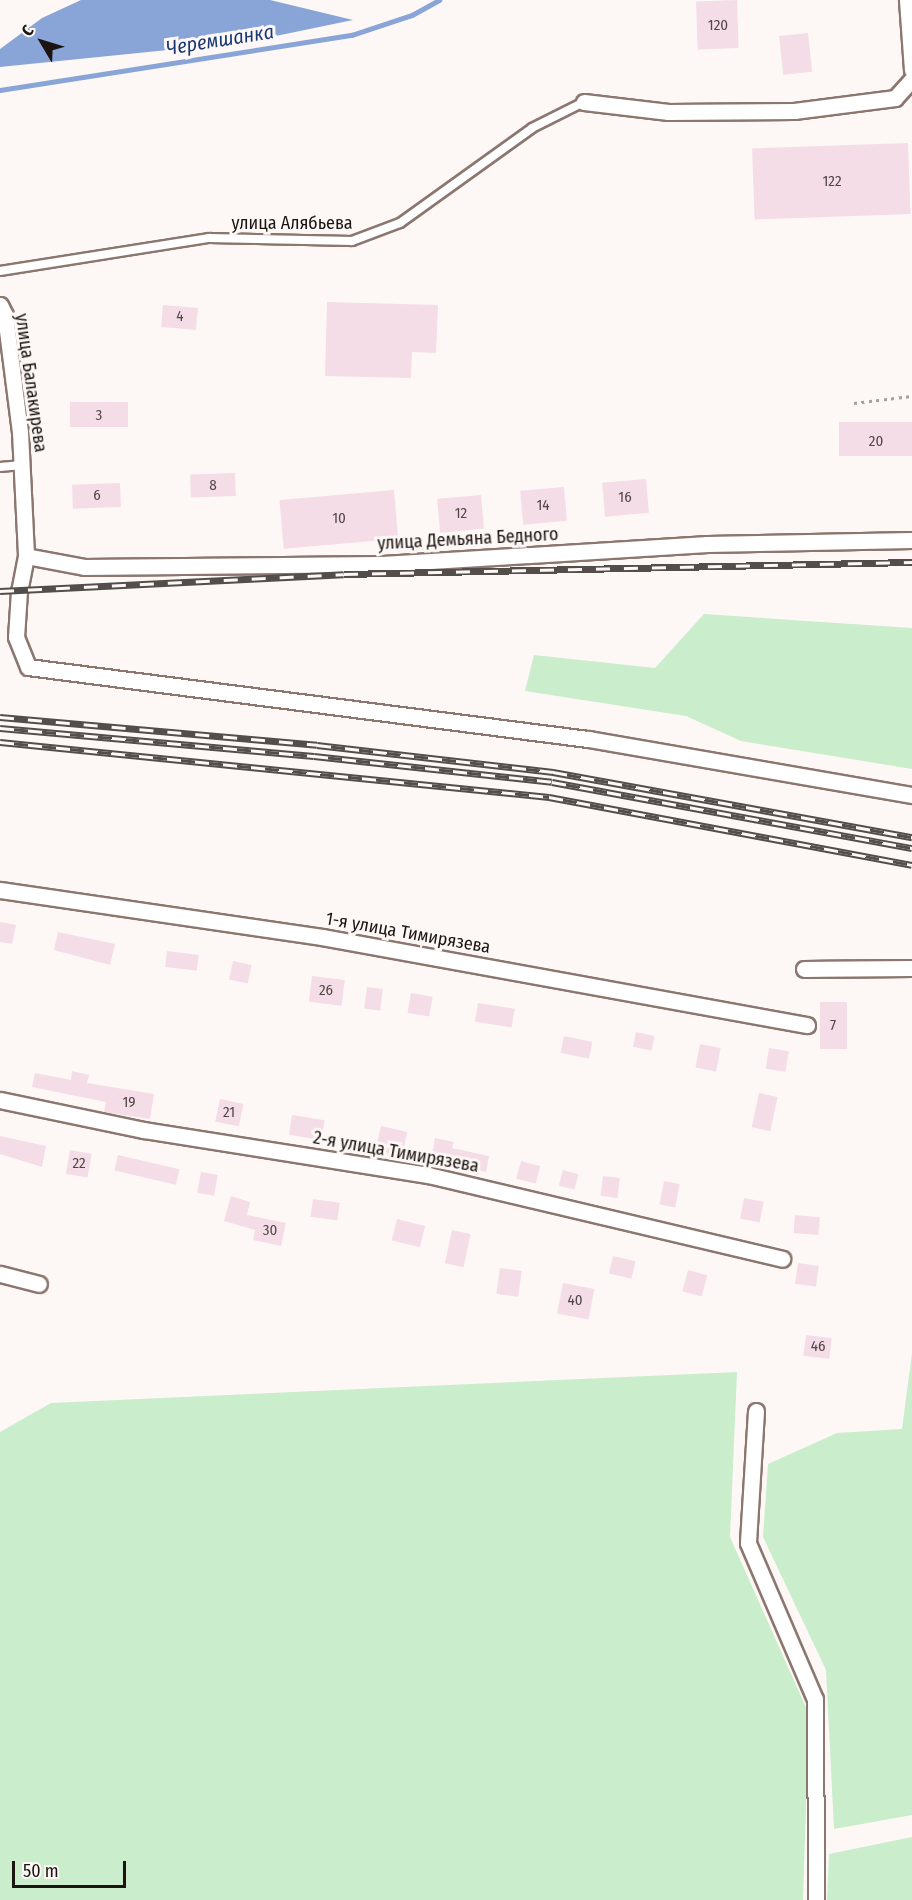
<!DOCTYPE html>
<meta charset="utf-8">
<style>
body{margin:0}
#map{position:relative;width:912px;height:1900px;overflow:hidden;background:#fdf8f6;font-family:"Fira Sans Condensed",sans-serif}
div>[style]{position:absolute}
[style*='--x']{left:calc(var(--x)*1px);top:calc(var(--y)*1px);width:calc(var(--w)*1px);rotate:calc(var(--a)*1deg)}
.green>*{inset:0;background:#caedcc}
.water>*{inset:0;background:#89a5d7}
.stream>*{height:4.5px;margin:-2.25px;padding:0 2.25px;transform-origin:2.25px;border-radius:2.25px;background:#89a5d7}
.building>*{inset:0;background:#f4dde7;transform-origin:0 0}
.path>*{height:3px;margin-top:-1.5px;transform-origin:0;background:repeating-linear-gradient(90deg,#a59f9d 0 3px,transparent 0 7.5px)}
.roads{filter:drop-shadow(2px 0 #8b776f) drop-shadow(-2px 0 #8b776f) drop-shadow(0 2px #8b776f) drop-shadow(0 -2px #8b776f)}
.service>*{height:8px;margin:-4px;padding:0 4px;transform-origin:4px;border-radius:4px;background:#fff}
.minor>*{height:15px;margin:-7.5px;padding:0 7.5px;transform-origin:7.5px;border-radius:7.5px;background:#fff}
.rail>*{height:7px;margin-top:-3.5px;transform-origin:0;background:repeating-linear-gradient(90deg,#fdf8f6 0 14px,#544e4b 0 28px);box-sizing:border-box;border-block:2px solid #544e4b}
span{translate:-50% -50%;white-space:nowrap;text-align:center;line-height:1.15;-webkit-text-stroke:6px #fdf8f6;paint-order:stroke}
.number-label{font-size:15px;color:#514646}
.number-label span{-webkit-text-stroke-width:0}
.street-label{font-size:18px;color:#1b1411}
.water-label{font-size:20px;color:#183773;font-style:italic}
.north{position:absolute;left:12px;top:12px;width:60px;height:60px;-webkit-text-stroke:4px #fdf8f6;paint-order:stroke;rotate:308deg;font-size:16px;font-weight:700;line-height:24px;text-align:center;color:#1b1411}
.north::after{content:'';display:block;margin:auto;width:21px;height:27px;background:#1b1411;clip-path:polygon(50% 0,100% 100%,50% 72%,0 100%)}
.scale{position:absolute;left:12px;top:1861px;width:114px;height:27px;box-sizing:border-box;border:3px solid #1b1411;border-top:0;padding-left:8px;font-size:18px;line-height:21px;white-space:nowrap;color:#1b1411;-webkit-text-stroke:4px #fdf8f6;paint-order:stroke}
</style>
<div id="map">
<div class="green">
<div style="clip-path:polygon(704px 614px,912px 628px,912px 769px,741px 741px,686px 716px,525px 691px,534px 655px,655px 668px)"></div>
<div style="clip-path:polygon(912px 1353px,912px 1815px,834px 1829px,826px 1670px,763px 1537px,768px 1464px,837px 1433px,902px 1429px)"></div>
<div style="clip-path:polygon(737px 1372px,730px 1537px,809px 1714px,803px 1900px,0 1900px,0 1432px,51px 1403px)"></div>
<div style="clip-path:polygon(912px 1837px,912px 1900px,827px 1900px,829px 1854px)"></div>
</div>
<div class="water">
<div style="clip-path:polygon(81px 0,270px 0,353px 20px,247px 42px,0 67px,0 49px,42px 18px)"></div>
</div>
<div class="stream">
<div style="--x:0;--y:90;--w:356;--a:-8.9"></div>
<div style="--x:352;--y:35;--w:63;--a:-18.4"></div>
<div style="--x:412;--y:15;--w:31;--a:-29"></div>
</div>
<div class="building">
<div style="left:737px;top:0;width:48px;height:41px;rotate:88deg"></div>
<div style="left:808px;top:33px;width:39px;height:29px;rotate:84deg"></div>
<div style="left:908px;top:143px;width:71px;height:156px;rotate:88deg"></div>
<div style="clip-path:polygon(327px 302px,438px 305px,436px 353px,412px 352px,411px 378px,325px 376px)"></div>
<div style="left:163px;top:305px;width:35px;height:22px;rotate:5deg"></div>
<div style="left:128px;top:402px;width:25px;height:58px;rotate:90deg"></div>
<div style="left:912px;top:422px;width:34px;height:73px;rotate:90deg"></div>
<div style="left:235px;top:473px;width:23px;height:45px;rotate:88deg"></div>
<div style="left:646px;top:479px;width:34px;height:44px;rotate:85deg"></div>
<div style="left:120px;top:483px;width:24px;height:48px;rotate:88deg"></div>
<div style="left:564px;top:487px;width:34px;height:44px;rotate:85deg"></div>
<div style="left:394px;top:490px;width:49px;height:115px;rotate:85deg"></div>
<div style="left:481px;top:495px;width:34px;height:44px;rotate:85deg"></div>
<div style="clip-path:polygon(0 922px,16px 925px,12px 944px,0 942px)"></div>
<div style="clip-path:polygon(58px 932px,115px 944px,110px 965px,54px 950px)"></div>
<div style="left:167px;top:951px;width:32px;height:16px;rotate:7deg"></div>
<div style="left:233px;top:961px;width:19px;height:19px;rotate:12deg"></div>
<div style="left:312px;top:976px;width:33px;height:26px;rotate:7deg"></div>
<div style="left:367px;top:987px;width:16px;height:22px;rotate:7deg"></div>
<div style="left:411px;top:993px;width:22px;height:20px;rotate:10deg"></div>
<div style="left:820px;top:1002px;width:27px;height:47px"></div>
<div style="left:478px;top:1003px;width:37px;height:19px;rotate:9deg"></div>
<div style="left:636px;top:1032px;width:19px;height:15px;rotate:12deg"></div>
<div style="left:564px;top:1036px;width:29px;height:17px;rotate:12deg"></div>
<div style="left:700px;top:1044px;width:21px;height:24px;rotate:11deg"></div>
<div style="left:769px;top:1048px;width:20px;height:21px;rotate:9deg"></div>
<div style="clip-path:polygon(72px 1071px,89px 1075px,87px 1083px,154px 1094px,150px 1119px,104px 1112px,106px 1102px,32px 1087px,35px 1073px,71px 1080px)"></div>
<div style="left:759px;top:1093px;width:19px;height:35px;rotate:12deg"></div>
<div style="left:220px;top:1099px;width:24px;height:23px;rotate:12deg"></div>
<div style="left:292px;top:1115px;width:33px;height:20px;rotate:9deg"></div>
<div style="left:381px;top:1126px;width:27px;height:26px;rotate:13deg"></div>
<div style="clip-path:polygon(0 1136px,46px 1146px,42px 1167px,0 1154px)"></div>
<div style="clip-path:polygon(435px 1138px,454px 1142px,452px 1148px,489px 1156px,486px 1172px,431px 1161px)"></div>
<div style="left:70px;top:1150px;width:22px;height:24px;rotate:10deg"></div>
<div style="left:118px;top:1155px;width:63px;height:16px;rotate:13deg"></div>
<div style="left:521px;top:1161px;width:20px;height:18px;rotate:15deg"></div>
<div style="left:563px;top:1170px;width:16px;height:16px;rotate:15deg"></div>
<div style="left:201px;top:1172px;width:17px;height:21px;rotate:10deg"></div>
<div style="left:603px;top:1176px;width:17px;height:20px;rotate:7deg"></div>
<div style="left:664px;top:1181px;width:16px;height:24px;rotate:11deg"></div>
<div style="clip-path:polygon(231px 1196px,250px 1202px,247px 1215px,286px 1223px,281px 1246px,253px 1240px,255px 1230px,224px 1221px)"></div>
<div style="left:744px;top:1198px;width:20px;height:21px;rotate:11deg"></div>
<div style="left:313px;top:1199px;width:27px;height:18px;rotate:8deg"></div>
<div style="left:795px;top:1215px;width:25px;height:18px;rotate:5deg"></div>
<div style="left:397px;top:1219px;width:29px;height:22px;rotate:14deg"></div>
<div style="left:452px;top:1230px;width:19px;height:34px;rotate:12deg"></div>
<div style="left:613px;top:1256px;width:23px;height:18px;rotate:13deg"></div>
<div style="left:798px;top:1263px;width:21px;height:21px;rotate:8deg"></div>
<div style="left:500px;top:1268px;width:22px;height:26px;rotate:8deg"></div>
<div style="left:688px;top:1270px;width:20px;height:22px;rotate:15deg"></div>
<div style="left:563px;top:1283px;width:32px;height:31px;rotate:11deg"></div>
<div style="left:806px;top:1335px;width:26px;height:21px;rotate:7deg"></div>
</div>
<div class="path">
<div style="--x:854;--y:403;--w:58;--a:-6.9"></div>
</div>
<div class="roads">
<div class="service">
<div style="--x:0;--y:271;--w:212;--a:-9"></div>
<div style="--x:209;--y:238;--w:143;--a:1.2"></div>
<div style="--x:352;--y:241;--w:51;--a:-20.6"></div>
<div style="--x:400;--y:223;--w:163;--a:-35.7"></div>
<div style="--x:532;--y:128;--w:58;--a:-26.6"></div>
<div style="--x:0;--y:467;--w:22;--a:-5"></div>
</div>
<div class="minor">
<div style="--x:907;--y:0;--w:70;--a:85.9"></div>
<div style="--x:584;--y:102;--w:85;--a:6.8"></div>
<div style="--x:668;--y:112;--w:126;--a:-0.5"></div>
<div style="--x:794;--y:111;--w:102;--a:-7.3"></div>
<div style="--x:895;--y:98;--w:25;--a:-48"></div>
<div style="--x:0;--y:305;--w:11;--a:63"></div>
<div style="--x:5;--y:315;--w:118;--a:82.7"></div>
<div style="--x:20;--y:432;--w:124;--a:87.2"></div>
<div style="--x:26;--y:556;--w:36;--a:101"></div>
<div style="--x:19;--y:591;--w:46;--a:93.7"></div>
<div style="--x:16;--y:637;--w:32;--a:68"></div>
<div style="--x:28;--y:667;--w:565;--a:7.33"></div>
<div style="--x:588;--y:739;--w:329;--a:9.8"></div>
<div style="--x:26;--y:556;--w:59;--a:10.7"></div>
<div style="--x:84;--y:567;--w:298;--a:-0.6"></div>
<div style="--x:382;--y:564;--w:326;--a:-3.5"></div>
<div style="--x:707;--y:544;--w:205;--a:-1.1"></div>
<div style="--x:0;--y:890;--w:325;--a:8.3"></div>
<div style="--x:322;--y:937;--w:493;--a:10.3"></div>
<div style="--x:804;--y:969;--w:108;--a:-0.5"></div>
<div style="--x:0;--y:1100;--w:147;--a:11.8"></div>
<div style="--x:144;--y:1130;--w:288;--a:9"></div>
<div style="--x:428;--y:1175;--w:364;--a:13.3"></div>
<div style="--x:0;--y:1274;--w:40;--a:14.4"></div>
<div style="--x:756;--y:1411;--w:132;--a:93.5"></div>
<div style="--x:748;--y:1543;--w:170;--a:66.8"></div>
<div style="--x:815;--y:1699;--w:201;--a:89.7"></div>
</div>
</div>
<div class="rail">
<div style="--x:0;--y:591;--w:344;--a:-2.8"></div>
<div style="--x:344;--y:574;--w:568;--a:-1.21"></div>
<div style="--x:0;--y:717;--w:318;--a:5"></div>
<div style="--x:317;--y:745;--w:238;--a:6.5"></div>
<div style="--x:553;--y:772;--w:365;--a:10.3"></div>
<div style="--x:0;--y:728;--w:315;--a:5.1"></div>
<div style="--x:314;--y:756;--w:239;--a:6.2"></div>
<div style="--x:552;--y:782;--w:366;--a:10.4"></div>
<div style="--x:0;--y:742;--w:552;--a:5.72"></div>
<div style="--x:549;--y:797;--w:369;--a:10.6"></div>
</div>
<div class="number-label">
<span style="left:718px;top:26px">120</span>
<span style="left:832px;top:182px">122</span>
<span style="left:180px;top:317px">4</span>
<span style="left:99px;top:416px">3</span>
<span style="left:876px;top:442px">20</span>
<span style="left:213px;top:486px">8</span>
<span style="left:97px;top:496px">6</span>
<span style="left:625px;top:498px">16</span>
<span style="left:543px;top:506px">14</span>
<span style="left:461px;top:514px">12</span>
<span style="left:339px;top:519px">10</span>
<span style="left:326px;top:991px">26</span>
<span style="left:833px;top:1026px">7</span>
<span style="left:129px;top:1103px">19</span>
<span style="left:229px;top:1113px">21</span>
<span style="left:79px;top:1164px">22</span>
<span style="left:270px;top:1231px">30</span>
<span style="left:575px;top:1301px">40</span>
<span style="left:818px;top:1347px">46</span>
</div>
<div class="street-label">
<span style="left:292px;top:223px">улица Алябьева</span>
<span style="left:31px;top:383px;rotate:82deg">улица Балакирева</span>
<span style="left:468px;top:539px;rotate:-3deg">улица Демьяна Бедного</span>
<span style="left:408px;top:933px;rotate:10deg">1-я улица Тимирязева</span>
<span style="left:396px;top:1152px;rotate:10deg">2-я улица Тимирязева</span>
</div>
<div class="water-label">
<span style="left:220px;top:40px;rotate:-9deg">Черемшанка</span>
</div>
<div class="north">С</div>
<div class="scale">50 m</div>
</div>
